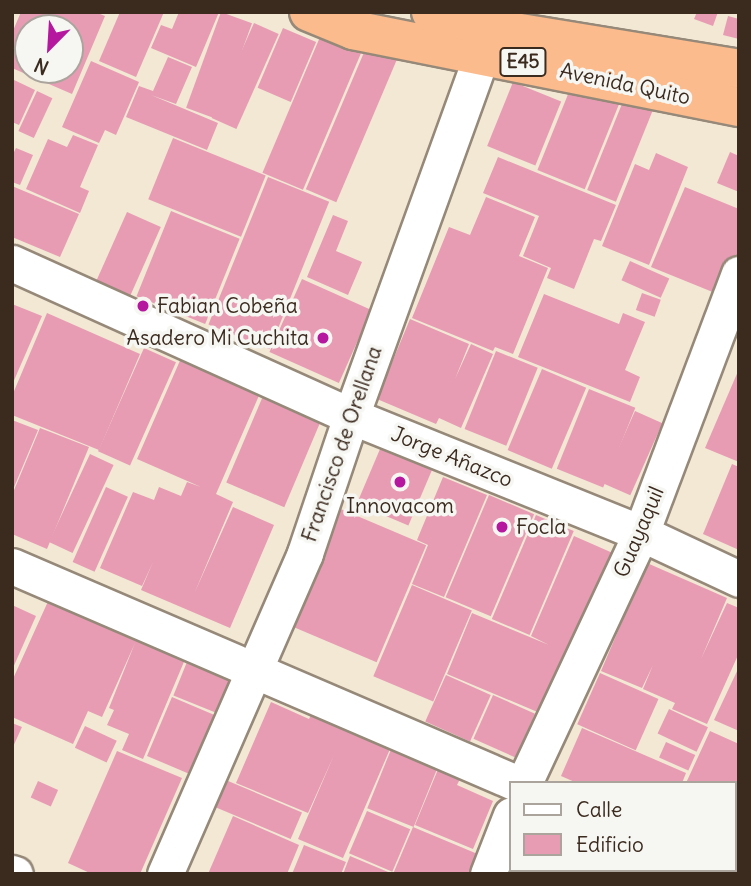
<!DOCTYPE html>
<meta charset="utf-8">
<style>
body{margin:0}
#map{position:relative;width:751px;height:886px;overflow:hidden;background:#f2e8d4;font-family:Delius,sans-serif}
div>[style]{position:absolute}
[style*='--x']{left:calc(var(--x)*1px);top:calc(var(--y)*1px);width:calc(var(--w)*1px);rotate:calc(var(--a)*1deg)}
.building>*{inset:0;background:#e79cb4;transform-origin:0 0}
.roads{filter:drop-shadow(2px 0 #968979) drop-shadow(-2px 0 #968979) drop-shadow(0 2px #968979) drop-shadow(0 -2px #968979)}
.minor>*{height:35px;margin:-17.5px;padding:0 17.5px;transform-origin:17.5px;border-radius:17.5px;background:#fff}
.highway>*{height:38px;margin:-19px;padding:0 19px;transform-origin:19px;border-radius:19px;background:#fbbb8d}
.dots>*{width:19px;height:19px;translate:-50% -50%;box-sizing:border-box;border:4px solid #f6f6f2;border-radius:50%}
span{translate:-50% -50%;white-space:nowrap;text-align:center;line-height:1.15;-webkit-text-stroke:7px #f6f6f2;paint-order:stroke}
.shield-label span{padding:2px 5px;background:#f6f6f2;border:2px solid;border-radius:5px;-webkit-text-stroke-width:0}
.shield-label{font-size:19px;color:#3b2a1e;font-weight:700}
.street-label{font-size:21px;color:#3b2a1e}
.poi-label{font-size:21px;color:#3b2a1e}
.left{translate:0 -50%;text-align:left}
.right{translate:-100% -50%;text-align:right}
.frame{position:absolute;inset:0;border:14px solid #3b2a1e;pointer-events:none}
.legend{position:absolute;left:509px;top:781px;width:228px;height:91px;box-sizing:border-box;background:#f6f6f2;border:2px solid #aba49d;margin:0;padding:9px 12px;list-style:none;font-size:21px;color:#3b2a1e}
.legend li{display:flex;align-items:center;gap:14px;height:35px}
.legend b{width:35px;border:2px solid #aba49d}
.north{position:absolute;left:14px;top:14px;width:70px;height:70px;box-sizing:border-box;background:#f6f6f2;border:2px solid #aba49d;border-radius:50%;rotate:204deg;font-size:19px;font-weight:700;line-height:28px;text-align:center;color:#3b2a1e}
.north::after{content:'';display:block;margin:auto;width:24px;height:32px;background:#b5179e;clip-path:polygon(50% 0,100% 100%,50% 72%,0 100%)}
</style>
<div id="map">
<div class="building">
<div style="clip-path:polygon(evenodd,21px 12px,95px 12px,105px 16px,72px 94px,12px 68px,12px 33px,21px 12px,28px 28px,70px 28px,70px 70px,28px 70px,28px 28px)"></div>
<div style="clip-path:polygon(120px 12px,164px 12px,136px 77px,99px 61px)"></div>
<div style="clip-path:polygon(179px 12px,219px 12px,196px 67px,151px 48px,161px 25px,172px 29px)"></div>
<div style="left:221px;top:12px;width:33px;height:102px;rotate:20deg"></div>
<div style="clip-path:polygon(697px 12px,718px 12px,713px 26px,694px 19px)"></div>
<div style="clip-path:polygon(728px 16px,739px 19px,739px 39px,723px 35px)"></div>
<div style="left:254px;top:23px;width:27px;height:104px;rotate:24deg"></div>
<div style="left:283px;top:28px;width:36px;height:65px;rotate:23deg"></div>
<div style="left:323px;top:30px;width:44px;height:155px;rotate:23deg"></div>
<div style="left:368px;top:43px;width:33px;height:159px;rotate:23deg"></div>
<div style="clip-path:polygon(168px 57px,192px 67px,176px 104px,151px 95px,218px 123px,207px 150px,126px 117px,139px 86px,153px 91px)"></div>
<div style="clip-path:polygon(91px 61px,139px 82px,116px 135px,105px 130px,99px 143px,62px 127px)"></div>
<div style="clip-path:polygon(12px 79px,35px 90px,19px 125px,12px 122px)"></div>
<div style="left:513px;top:82px;width:52px;height:69px;rotate:22deg"></div>
<div style="left:573px;top:82px;width:51px;height:95px;rotate:22deg"></div>
<div style="left:628px;top:89px;width:31px;height:109px;rotate:22deg"></div>
<div style="left:37px;top:91px;width:17px;height:44px;rotate:25deg"></div>
<div style="clip-path:polygon(73px 135px,98px 145px,80px 187px,89px 191px,80px 213px,26px 189px,48px 139px,67px 147px)"></div>
<div style="left:173px;top:138px;width:100px;height:66px;rotate:22deg"></div>
<div style="clip-path:polygon(16px 148px,33px 155px,20px 185px,12px 182px,12px 156px)"></div>
<div style="clip-path:polygon(730px 152px,739px 156px,739px 192px,717px 183px)"></div>
<div style="clip-path:polygon(656px 153px,688px 167px,649px 265px,602px 246px,635px 164px,649px 170px)"></div>
<div style="clip-path:polygon(498px 157px,616px 205px,601px 241px,594px 239px,574px 289px,547px 278px,551px 268px,523px 256px,539px 216px,483px 193px)"></div>
<div style="left:268px;top:177px;width:66px;height:159px;rotate:22deg"></div>
<div style="clip-path:polygon(12px 186px,79px 214px,60px 257px,12px 237px)"></div>
<div style="clip-path:polygon(685px 187px,739px 209px,739px 250px,720px 295px,651px 267px)"></div>
<div style="clip-path:polygon(486px 197px,535px 217px,519px 256px,548px 268px,513px 354px,495px 347px,493px 351px,412px 318px,449px 227px,470px 235px)"></div>
<div style="left:171px;top:211px;width:74px;height:92px;rotate:22deg"></div>
<div style="left:127px;top:212px;width:37px;height:87px;rotate:24deg"></div>
<div style="clip-path:polygon(333px 215px,348px 221px,336px 251px,362px 262px,348px 295px,307px 277px)"></div>
<div style="left:630px;top:261px;width:43px;height:21px;rotate:24deg"></div>
<div style="left:302px;top:279px;width:76px;height:80px;rotate:24deg"></div>
<div style="left:642px;top:293px;width:20px;height:18px;rotate:20deg"></div>
<div style="clip-path:polygon(544px 294px,619px 324px,623px 313px,645px 322px,625px 370px,640px 377px,630px 402px,518px 357px)"></div>
<div style="clip-path:polygon(12px 304px,42px 316px,12px 385px)"></div>
<div style="clip-path:polygon(47px 313px,140px 354px,99px 450px,12px 415px,12px 396px)"></div>
<div style="clip-path:polygon(410px 319px,469px 344px,455px 379px,471px 344px,493px 354px,461px 428px,439px 418px,436px 424px,377px 399px)"></div>
<div style="left:144px;top:348px;width:35px;height:113px;rotate:24deg"></div>
<div style="left:496px;top:351px;width:45px;height:84px;rotate:22deg"></div>
<div style="clip-path:polygon(182px 356px,261px 391px,216px 494px,233px 502px,194px 594px,233px 507px,274px 525px,230px 628px,141px 590px,153px 562px,142px 586px,100px 568px,133px 492px,154px 500px,159px 487px,181px 496px,187px 482px,201px 487px,137px 459px)"></div>
<div style="left:542px;top:369px;width:48px;height:88px;rotate:23deg"></div>
<div style="clip-path:polygon(739px 369px,739px 462px,705px 448px)"></div>
<div style="left:589px;top:389px;width:50px;height:86px;rotate:22deg"></div>
<div style="left:263px;top:396px;width:63px;height:94px;rotate:23deg"></div>
<div style="left:635px;top:411px;width:30px;height:79px;rotate:24deg"></div>
<div style="clip-path:polygon(12px 420px,38px 430px,12px 492px)"></div>
<div style="clip-path:polygon(40px 428px,89px 447px,47px 549px,12px 534px,12px 495px)"></div>
<div style="left:383px;top:442px;width:56px;height:67px;rotate:23deg"></div>
<div style="left:90px;top:454px;width:26px;height:97px;rotate:25deg"></div>
<div style="clip-path:polygon(732px 464px,739px 467px,739px 550px,703px 534px)"></div>
<div style="clip-path:polygon(443px 477px,487px 495px,444px 597px,412px 584px,428px 545px,417px 540px)"></div>
<div style="left:106px;top:487px;width:24px;height:82px;rotate:24deg"></div>
<div style="left:489px;top:495px;width:49px;height:111px;rotate:23deg"></div>
<div style="left:336px;top:507px;width:98px;height:127px;rotate:23deg"></div>
<div style="left:536px;top:515px;width:41px;height:113px;rotate:23deg"></div>
<div style="clip-path:polygon(574px 536px,615px 554px,547px 716px,447px 674px,472px 613px,549px 645px,531px 636px)"></div>
<div style="clip-path:polygon(647px 563px,727px 598px,701px 659px,727px 603px,739px 608px,739px 653px,707px 724px,672px 709px,675px 703px,643px 689px,653px 665px,642px 688px,601px 671px)"></div>
<div style="left:412px;top:585px;width:65px;height:99px;rotate:23deg"></div>
<div style="clip-path:polygon(50px 597px,186px 657px,143px 759px,122px 750px,129px 734px,107px 725px,114px 710px,109px 708px,135px 643px,102px 717px,88px 711px,73px 744px,12px 717px,12px 681px)"></div>
<div style="clip-path:polygon(12px 605px,36px 616px,12px 670px)"></div>
<div style="left:191px;top:652px;width:50px;height:47px;rotate:22deg"></div>
<div style="clip-path:polygon(739px 667px,739px 731px,714px 720px)"></div>
<div style="left:600px;top:673px;width:64px;height:56px;rotate:24deg"></div>
<div style="left:446px;top:675px;width:49px;height:51px;rotate:24deg"></div>
<div style="left:493px;top:695px;width:46px;height:48px;rotate:24deg"></div>
<div style="left:172px;top:697px;width:50px;height:64px;rotate:23deg"></div>
<div style="clip-path:polygon(271px 702px,309px 719px,312px 713px,390px 749px,343px 858px,298px 839px,334px 755px,308px 813px,236px 783px)"></div>
<div style="left:669px;top:709px;width:43px;height:27px;rotate:25deg"></div>
<div style="clip-path:polygon(12px 723px,22px 727px,12px 749px)"></div>
<div style="left:85px;top:726px;width:35px;height:24px;rotate:25deg"></div>
<div style="clip-path:polygon(582px 728px,686px 773px,682px 783px,577px 783px,561px 776px)"></div>
<div style="clip-path:polygon(710px 731px,739px 744px,739px 851px,735px 849px,735px 783px,686px 783px)"></div>
<div style="left:666px;top:742px;width:32px;height:17px;rotate:24deg"></div>
<div style="left:392px;top:747px;width:50px;height:66px;rotate:22deg"></div>
<div style="clip-path:polygon(117px 751px,182px 778px,140px 874px,92px 874px,68px 863px)"></div>
<div style="clip-path:polygon(439px 767px,461px 777px,457px 785px,493px 801px,473px 849px,415px 825px)"></div>
<div style="left:221px;top:778px;width:88px;height:29px;rotate:23deg"></div>
<div style="left:38px;top:781px;width:22px;height:18px;rotate:24deg"></div>
<div style="left:367px;top:811px;width:47px;height:46px;rotate:23deg"></div>
<div style="clip-path:polygon(233px 816px,299px 845px,287px 874px,208px 874px)"></div>
<div style="clip-path:polygon(413px 827px,480px 855px,472px 874px,393px 874px)"></div>
<div style="clip-path:polygon(304px 845px,346px 862px,341px 874px,292px 874px)"></div>
<div style="clip-path:polygon(350px 856px,393px 874px,343px 874px)"></div>
<div style="left:511px;top:870px;width:79px;height:4px"></div>
<div style="clip-path:polygon(592px 870px,651px 870px,659px 874px,590px 874px)"></div>
</div>
<div class="roads">
<div class="minor">
<div style="--x:12;--y:263;--w:372;--a:24.3"></div>
<div style="--x:351;--y:416;--w:313;--a:22"></div>
<div style="--x:641;--y:533;--w:108;--a:25.1"></div>
<div style="--x:12;--y:566;--w:549;--a:23.29"></div>
<div style="--x:524;--y:783;--w:276;--a:-64.9"></div>
<div style="--x:641;--y:533;--w:277;--a:-69.3"></div>
<div style="--x:714;--y:870;--w:8;--a:30"></div>
<div style="--x:12;--y:873;--w:3;--a:18"></div>
<div style="--x:165;--y:874;--w:350;--a:-66.4"></div>
<div style="--x:305;--y:553;--w:145;--a:-71.4"></div>
<div style="--x:351;--y:416;--w:385;--a:-70.1"></div>
<div style="--x:482;--y:54;--w:27;--a:-51"></div>
<div style="--x:488;--y:874;--w:63;--a:-68.7"></div>
</div>
<div class="highway">
<div style="--x:309;--y:12;--w:48;--a:22.2"></div>
<div style="--x:353;--y:30;--w:394;--a:11.3"></div>
<div style="--x:431;--y:12;--w:73;--a:14.2"></div>
<div style="--x:502;--y:30;--w:240;--a:9.3"></div>
</div>
</div>
<div class="dots">
<div style="left:143px;top:306px;background:#b5179e"></div>
<div style="left:323px;top:338px;background:#b5179e"></div>
<div style="left:400px;top:482px;background:#b5179e"></div>
<div style="left:502px;top:527px;background:#b5179e"></div>
</div>
<div class="shield-label">
<span style="left:523px;top:62px">E45</span>
</div>
<div class="street-label">
<span style="left:625px;top:84px;rotate:12deg">Avenida Quito</span>
<span style="left:342px;top:444px;rotate:-71deg">Francisco de Orellana</span>
<span style="left:452px;top:457px;rotate:22deg">Jorge Añazco</span>
<span style="left:639px;top:532px;rotate:-67deg">Guayaquil</span>
</div>
<div class="poi-label">
<span class="left" style="left:157px;top:306px">Fabian Cobeña</span>
<span class="right" style="left:309px;top:338px">Asadero Mi Cuchita</span>
<span style="left:400px;top:506px">Innovacom</span>
<span class="left" style="left:516px;top:527px">Focla</span>
</div>
<div class="frame"></div>
<ul class="legend">
<li><b style="height:9px;background:#fff"></b>Calle</li>
<li><b style="height:19px;background:#e79cb4"></b>Edificio</li>
</ul>
<div class="north">N</div>
</div>
